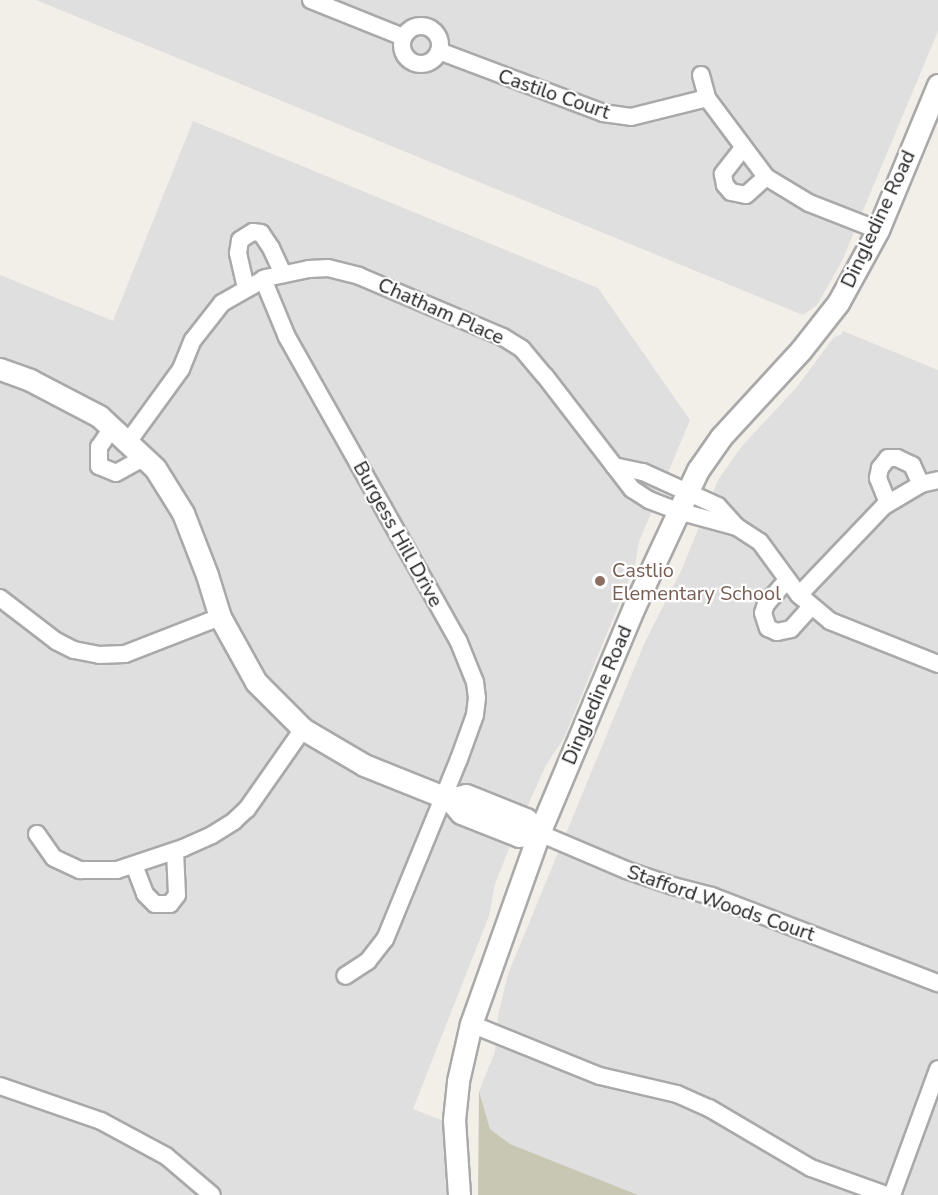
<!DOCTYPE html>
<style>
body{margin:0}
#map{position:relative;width:938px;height:1195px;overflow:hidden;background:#f2efe9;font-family:"Nunito Sans",sans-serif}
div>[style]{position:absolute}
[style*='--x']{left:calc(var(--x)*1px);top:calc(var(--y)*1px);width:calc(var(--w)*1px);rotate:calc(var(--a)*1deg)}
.residential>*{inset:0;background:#e0dfdf}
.construction>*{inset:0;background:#c7c7b4}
.roads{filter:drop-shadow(2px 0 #a9a9a9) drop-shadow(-2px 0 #a9a9a9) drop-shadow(0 2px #a9a9a9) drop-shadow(0 -2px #a9a9a9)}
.minor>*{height:16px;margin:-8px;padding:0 8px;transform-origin:8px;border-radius:8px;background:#fff}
.minor>.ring{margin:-8px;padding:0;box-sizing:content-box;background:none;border:16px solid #fff;border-radius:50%}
.tertiary>*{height:21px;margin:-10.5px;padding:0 10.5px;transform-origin:10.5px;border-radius:10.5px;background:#fff}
.dots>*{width:16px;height:16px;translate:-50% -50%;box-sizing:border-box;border:3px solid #fff;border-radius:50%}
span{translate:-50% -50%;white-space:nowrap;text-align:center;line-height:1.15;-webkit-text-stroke:4.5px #fff;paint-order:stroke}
.street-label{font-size:20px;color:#222}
.education-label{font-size:20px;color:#785e54}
.left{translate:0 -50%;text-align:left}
</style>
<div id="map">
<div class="residential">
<div style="clip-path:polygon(36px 0,938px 0,938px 31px,842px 261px,817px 305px,803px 315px)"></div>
<div style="clip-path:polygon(193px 121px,598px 288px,690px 420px,639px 542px,635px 565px,564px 738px,546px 765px,512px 841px,495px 884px,489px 916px,413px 1109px,444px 1121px,446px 1195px,0 1195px,0 275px,113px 321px)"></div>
<div style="clip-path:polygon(843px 331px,938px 370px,938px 1195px,637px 1195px,510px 1144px,490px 1129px,479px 1091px,495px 1052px,498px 1015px,508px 974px,645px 642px,682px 569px,718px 480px,742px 446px,796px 388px,834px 337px,841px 335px)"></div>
</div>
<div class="construction">
<div style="clip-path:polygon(479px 1091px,490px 1129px,510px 1144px,638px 1195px,478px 1195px)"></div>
</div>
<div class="roads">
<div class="minor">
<div style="--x:311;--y:0;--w:99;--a:21.9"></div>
<div class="ring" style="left:402px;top:26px;width:22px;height:22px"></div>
<div style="--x:439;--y:51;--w:175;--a:20.7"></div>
<div style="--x:603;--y:113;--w:28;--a:8"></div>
<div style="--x:631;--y:117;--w:78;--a:-14"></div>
<div style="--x:701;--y:75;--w:24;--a:75"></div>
<div style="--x:707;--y:98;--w:99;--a:53.2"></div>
<div style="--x:766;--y:177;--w:50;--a:31.2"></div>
<div style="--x:809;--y:203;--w:74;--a:21.4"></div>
<div style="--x:743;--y:148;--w:33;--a:128"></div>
<div style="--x:723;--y:174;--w:11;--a:80"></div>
<div style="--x:725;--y:185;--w:9;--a:49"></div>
<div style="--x:731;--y:192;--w:15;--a:11"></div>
<div style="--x:746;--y:195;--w:27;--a:-42"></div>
<div style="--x:263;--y:279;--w:63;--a:67.5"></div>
<div style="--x:287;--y:337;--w:348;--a:60.6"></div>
<div style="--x:458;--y:640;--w:45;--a:68"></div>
<div style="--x:475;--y:682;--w:16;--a:83"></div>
<div style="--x:477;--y:698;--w:17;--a:97"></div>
<div style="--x:475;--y:715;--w:47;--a:110"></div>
<div style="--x:459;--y:759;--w:195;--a:112.3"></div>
<div style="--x:385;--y:939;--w:28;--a:128"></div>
<div style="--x:368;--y:961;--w:27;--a:147"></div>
<div style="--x:246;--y:288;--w:36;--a:-103"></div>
<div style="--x:238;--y:253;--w:13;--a:-81"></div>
<div style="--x:240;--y:240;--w:15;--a:-32"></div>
<div style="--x:253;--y:232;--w:8;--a:7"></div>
<div style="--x:261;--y:233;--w:18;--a:56"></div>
<div style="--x:271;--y:248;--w:29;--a:65"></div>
<div style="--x:112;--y:428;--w:23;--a:124"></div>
<div style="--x:99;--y:447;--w:19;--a:90"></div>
<div style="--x:99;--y:466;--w:18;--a:22"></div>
<div style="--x:116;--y:473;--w:33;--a:-29"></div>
<div style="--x:128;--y:442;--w:90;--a:-54"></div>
<div style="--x:181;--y:369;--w:31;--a:-68"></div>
<div style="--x:193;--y:340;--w:47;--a:-51.9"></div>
<div style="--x:222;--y:303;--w:51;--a:-29.6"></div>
<div style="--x:266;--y:278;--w:44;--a:-11.8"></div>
<div style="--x:309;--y:269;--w:19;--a:-3"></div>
<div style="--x:328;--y:268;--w:32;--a:14"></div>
<div style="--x:359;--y:276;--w:156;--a:23"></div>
<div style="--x:503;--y:337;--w:22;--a:32"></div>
<div style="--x:522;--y:349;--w:35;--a:50"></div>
<div style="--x:545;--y:376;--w:143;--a:52.4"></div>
<div style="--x:632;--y:489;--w:20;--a:33"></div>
<div style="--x:649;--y:500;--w:31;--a:21"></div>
<div style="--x:678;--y:511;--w:61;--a:15.2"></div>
<div style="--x:614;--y:466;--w:30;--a:12"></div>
<div style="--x:643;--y:472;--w:82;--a:24.4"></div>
<div style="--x:718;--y:506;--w:28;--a:48"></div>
<div style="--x:737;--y:527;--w:27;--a:33"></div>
<div style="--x:760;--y:542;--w:66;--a:53.7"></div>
<div style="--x:799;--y:595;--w:40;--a:40"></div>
<div style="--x:830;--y:621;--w:116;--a:21.7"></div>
<div style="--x:888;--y:503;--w:27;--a:-112"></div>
<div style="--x:878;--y:478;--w:10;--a:-79"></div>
<div style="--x:880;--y:468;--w:13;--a:-51"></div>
<div style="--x:888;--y:458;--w:9;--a:0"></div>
<div style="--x:897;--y:458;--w:17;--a:25"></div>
<div style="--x:912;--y:465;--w:21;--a:65"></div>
<div style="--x:787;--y:580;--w:32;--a:131"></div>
<div style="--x:766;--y:604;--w:9;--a:108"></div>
<div style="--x:763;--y:613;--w:16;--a:72"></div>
<div style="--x:768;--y:628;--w:10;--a:24"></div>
<div style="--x:777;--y:632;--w:14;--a:-12"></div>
<div style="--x:791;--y:629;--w:30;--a:-48"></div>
<div style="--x:799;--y:595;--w:123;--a:-46.3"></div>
<div style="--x:884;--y:506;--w:43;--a:-30.7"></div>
<div style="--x:921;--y:484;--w:17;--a:-13"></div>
<div style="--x:0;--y:598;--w:71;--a:37.5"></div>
<div style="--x:56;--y:641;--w:20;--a:27"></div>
<div style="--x:74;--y:650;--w:25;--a:11"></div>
<div style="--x:99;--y:655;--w:26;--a:-2"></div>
<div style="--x:125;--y:654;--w:102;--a:-21.3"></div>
<div style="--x:539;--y:833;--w:95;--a:23"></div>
<div style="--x:626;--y:870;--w:50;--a:18.8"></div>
<div style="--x:673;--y:886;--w:40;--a:14.4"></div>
<div style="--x:712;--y:896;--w:242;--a:21.1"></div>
<div style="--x:37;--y:834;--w:29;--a:55"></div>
<div style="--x:54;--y:858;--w:29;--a:25"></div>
<div style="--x:80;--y:870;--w:37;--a:0"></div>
<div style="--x:117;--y:870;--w:70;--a:-18.4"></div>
<div style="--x:183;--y:848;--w:32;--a:-24"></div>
<div style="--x:212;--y:835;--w:26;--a:-32"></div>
<div style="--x:234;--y:821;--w:18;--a:-43"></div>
<div style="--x:247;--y:809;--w:98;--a:-55"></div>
<div style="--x:134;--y:865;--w:31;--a:69"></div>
<div style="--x:145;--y:894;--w:14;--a:45"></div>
<div style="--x:155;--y:904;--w:15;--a:0"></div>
<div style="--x:170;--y:904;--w:11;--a:-52"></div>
<div style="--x:177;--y:895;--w:44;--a:-92.6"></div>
<div style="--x:471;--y:1024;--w:139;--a:22"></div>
<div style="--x:600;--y:1076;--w:79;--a:13.2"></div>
<div style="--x:677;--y:1094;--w:35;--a:24"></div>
<div style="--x:709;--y:1108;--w:118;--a:30.5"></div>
<div style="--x:811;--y:1168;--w:80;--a:19.8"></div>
<div style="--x:0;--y:1086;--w:107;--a:19.1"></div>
<div style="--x:101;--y:1121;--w:74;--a:28.3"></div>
<div style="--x:166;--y:1156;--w:60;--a:40.3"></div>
<div style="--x:892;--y:1195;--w:134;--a:-69.9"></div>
</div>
<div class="tertiary">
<div style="--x:0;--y:369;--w:32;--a:20"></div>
<div style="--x:30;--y:380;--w:78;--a:27.6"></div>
<div style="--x:99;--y:416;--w:76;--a:42.9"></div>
<div style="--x:155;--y:468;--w:53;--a:58.1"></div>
<div style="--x:183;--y:513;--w:66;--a:68.8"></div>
<div style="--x:207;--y:575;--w:44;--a:72.8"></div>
<div style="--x:220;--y:617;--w:74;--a:61"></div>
<div style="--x:256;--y:682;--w:66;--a:45"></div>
<div style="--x:303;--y:729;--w:71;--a:30.5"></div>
<div style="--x:364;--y:765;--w:92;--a:21.8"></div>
<div style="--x:449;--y:799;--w:18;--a:49"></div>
<div style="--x:461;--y:813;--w:62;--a:21.6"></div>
<div style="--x:519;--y:836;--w:20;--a:-9"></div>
<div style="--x:449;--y:799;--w:17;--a:-13"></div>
<div style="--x:466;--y:795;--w:65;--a:21.8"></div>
<div style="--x:526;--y:819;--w:19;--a:47"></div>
<div style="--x:459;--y:1195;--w:75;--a:-93.8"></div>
<div style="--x:454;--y:1120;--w:39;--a:-84"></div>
<div style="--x:458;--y:1081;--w:58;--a:-77.2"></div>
<div style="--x:471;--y:1024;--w:203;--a:-70.4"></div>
<div style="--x:539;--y:833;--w:245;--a:-67.2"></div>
<div style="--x:634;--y:607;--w:151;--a:-65"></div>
<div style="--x:698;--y:470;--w:40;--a:-55.1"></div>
<div style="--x:721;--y:437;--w:118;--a:-47.4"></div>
<div style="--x:801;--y:350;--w:60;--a:-51.8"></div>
<div style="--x:838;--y:303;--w:83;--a:-61.3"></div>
<div style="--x:878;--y:230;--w:157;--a:-67.5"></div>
</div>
</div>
<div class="dots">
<div style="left:600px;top:581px;background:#8d6e63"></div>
</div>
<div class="street-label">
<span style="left:554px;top:94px;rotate:19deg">Castilo Court</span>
<span style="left:878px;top:219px;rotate:-65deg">Dingledine Road</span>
<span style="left:441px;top:311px;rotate:24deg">Chatham Place</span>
<span style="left:398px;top:534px;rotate:61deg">Burgess Hill Drive</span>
<span style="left:597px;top:695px;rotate:-67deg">Dingledine Road</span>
<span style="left:721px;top:903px;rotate:19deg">Stafford Woods Court</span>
</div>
<div class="education-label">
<span class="left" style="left:612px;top:582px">Castlio<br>Elementary School</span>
</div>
</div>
